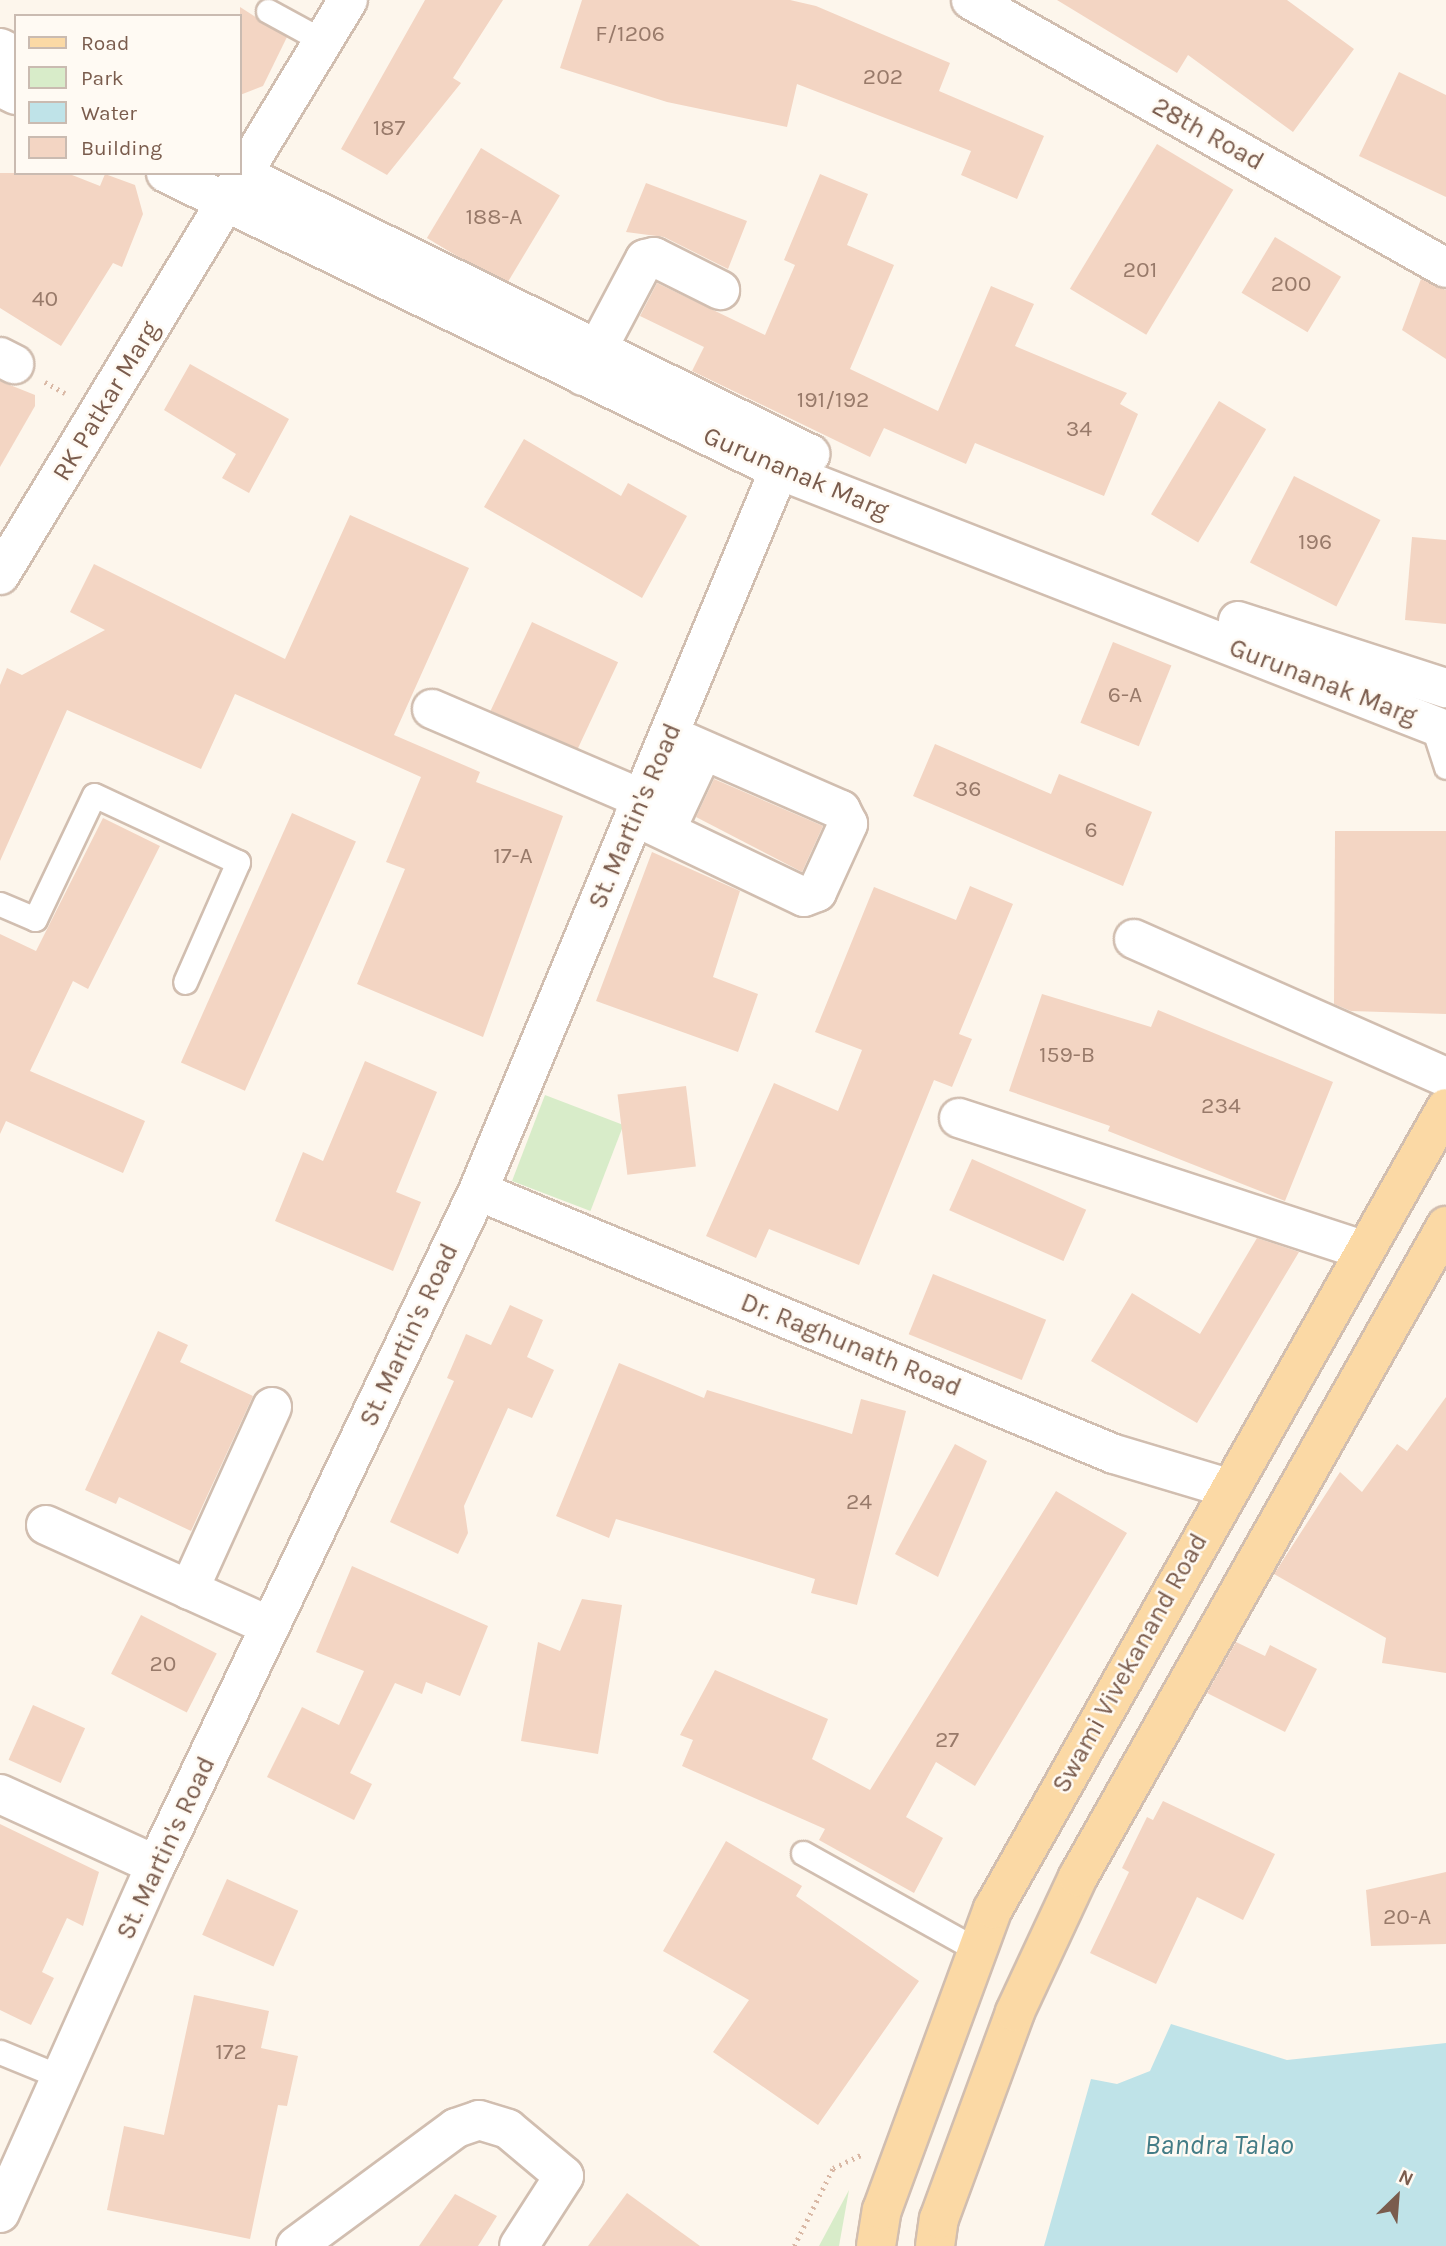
<!DOCTYPE html>
<style>
body{margin:0}
#map{position:relative;width:1446px;height:2246px;overflow:hidden;background:#fdf6ec;font-family:Karla,sans-serif}
div>[style]{position:absolute}
[style*='--x']{left:calc(var(--x)*1px);top:calc(var(--y)*1px);width:calc(var(--w)*1px);rotate:calc(var(--a)*1deg)}
.green>*{inset:0;background:#d8ecc9;transform-origin:0 0}
.water>*{inset:0;background:#bfe3e8}
.building>*{inset:0;background:#f3d5c3;transform-origin:0 0}
.path>*{height:4.5px;margin-top:-2.25px;transform-origin:0;background:repeating-linear-gradient(90deg,#d9b8a5 0 2px,transparent 0 7px)}
.roads{filter:drop-shadow(2px 0 #d1beb0) drop-shadow(-2px 0 #d1beb0) drop-shadow(0 2px #d1beb0) drop-shadow(0 -2px #d1beb0)}
.lane>*{height:23px;margin:-11.5px;padding:0 11.5px;transform-origin:11.5px;border-radius:11.5px;background:#fff}
.street>*{height:38px;margin:-19px;padding:0 19px;transform-origin:19px;border-radius:19px;background:#fff}
.secondary>*{height:38px;margin:-19px;padding:0 19px;transform-origin:19px;border-radius:19px;background:#fff}
.primary>*{height:38px;margin:-19px;padding:0 19px;transform-origin:19px;border-radius:19px;background:#fbd9a5}
span{translate:-50% -50%;white-space:nowrap;text-align:center;line-height:1.15;-webkit-text-stroke:5px #fffaf3;paint-order:stroke}
.number-label{font-size:23px;color:#987a6a}
.number-label span{-webkit-text-stroke-width:0}
.street-label{font-size:26px;color:#7a5c4d}
.water-label{font-size:28px;color:#437c86;font-style:italic}
.legend{position:absolute;left:14px;top:14px;width:228px;height:161px;box-sizing:border-box;background:#fffaf3;border:2px solid #cabbb1;margin:0;padding:9px 12px;list-style:none;font-size:21px;color:#7a5c4d}
.legend li{display:flex;align-items:center;gap:14px;height:35px}
.legend b{width:35px;border:2px solid #cabbb1}
.north{position:absolute;left:1362px;top:2162px;width:70px;height:70px;-webkit-text-stroke:5px #fffaf3;paint-order:stroke;rotate:25deg;font-size:19px;font-weight:700;line-height:28px;text-align:center;color:#7a5c4d}
.north::after{content:'';display:block;margin:auto;width:24px;height:32px;background:#7a5c4d;clip-path:polygon(50% 0,100% 100%,50% 72%,0 100%)}
</style>
<div id="map">
<div class="green">
<div style="left:545px;top:1095px;width:84px;height:92px;rotate:21deg"></div>
<div style="clip-path:polygon(849px 2190px,839px 2246px,819px 2246px)"></div>
</div>
<div class="water">
<div style="clip-path:polygon(1171px 2024px,1287px 2060px,1446px 2043px,1446px 2246px,1044px 2246px,1091px 2079px,1117px 2084px,1150px 2071px)"></div>
</div>
<div class="building">
<div style="clip-path:polygon(425px 0,503px 0,453px 78px,461px 83px,387px 175px,341px 149px)"></div>
<div style="clip-path:polygon(582px 0,790px 0,816px 6px,950px 63px,939px 91px,1044px 136px,1017px 199px,961px 175px,971px 151px,797px 84px,787px 127px,667px 102px,560px 68px)"></div>
<div style="clip-path:polygon(1057px 0,1287px 0,1354px 49px,1293px 132px,1188px 55px,1177px 73px)"></div>
<div style="clip-path:polygon(240px 7px,287px 37px,263px 86px,240px 95px)"></div>
<div style="clip-path:polygon(1399px 72px,1446px 95px,1446px 197px,1359px 156px)"></div>
<div style="left:1157px;top:144px;width:89px;height:169px;rotate:31deg"></div>
<div style="left:481px;top:148px;width:92px;height:105px;rotate:31deg"></div>
<div style="clip-path:polygon(0 173px,67px 173px,100px 186px,105px 174px,135px 185px,143px 214px,122px 267px,113px 263px,61px 346px,0 308px)"></div>
<div style="clip-path:polygon(820px 174px,868px 194px,847px 245px,894px 265px,850px 369px,938px 411px,991px 286px,1034px 304px,1015px 346px,1127px 393px,1120px 404px,1138px 414px,1104px 496px,975px 443px,966px 464px,884px 428px,870px 457px,692px 371px,704px 347px,640px 316px,657px 283px,765px 335px,795px 265px,784px 260px)"></div>
<div style="clip-path:polygon(646px 183px,747px 221px,728px 269px,664px 237px,626px 232px)"></div>
<div style="left:1275px;top:237px;width:77px;height:65px;rotate:31deg"></div>
<div style="clip-path:polygon(1421px 279px,1446px 290px,1446px 359px,1402px 330px)"></div>
<div style="clip-path:polygon(190px 364px,289px 419px,249px 493px,222px 478px,236px 454px,164px 410px)"></div>
<div style="clip-path:polygon(0 381px,35px 395px,35px 406px,0 467px)"></div>
<div style="left:1219px;top:401px;width:55px;height:132px;rotate:31deg"></div>
<div style="clip-path:polygon(524px 439px,621px 496px,628px 483px,687px 516px,642px 598px,484px 507px)"></div>
<div style="left:1294px;top:476px;width:97px;height:97px;rotate:27deg"></div>
<div style="clip-path:polygon(350px 515px,469px 568px,394px 735px,480px 772px,476px 782px,563px 816px,483px 1037px,357px 984px,405px 869px,386px 862px,421px 777px,235px 694px,201px 769px,67px 710px,0 861px,0 685px,7px 668px,22px 675px,105px 630px,70px 612px,94px 564px,285px 659px)"></div>
<div style="clip-path:polygon(1412px 537px,1446px 540px,1446px 624px,1405px 620px)"></div>
<div style="left:532px;top:622px;width:95px;height:98px;rotate:25deg"></div>
<div style="left:1113px;top:642px;width:63px;height:87px;rotate:22deg"></div>
<div style="clip-path:polygon(935px 744px,1051px 794px,1059px 774px,1152px 812px,1123px 886px,913px 796px)"></div>
<div style="clip-path:polygon(714px 779px,823px 826px,802px 872px,696px 817px)"></div>
<div style="left:292px;top:813px;width:70px;height:273px;rotate:24deg"></div>
<div style="clip-path:polygon(103px 818px,160px 846px,88px 989px,73px 981px,30px 1071px,145px 1121px,123px 1173px,6px 1121px,0 1134px,0 934px,36px 951px)"></div>
<div style="clip-path:polygon(1335px 831px,1446px 831px,1446px 1014px,1351px 1011px,1334px 1004px)"></div>
<div style="clip-path:polygon(652px 852px,740px 891px,713px 977px,758px 994px,738px 1052px,596px 1001px)"></div>
<div style="clip-path:polygon(970px 886px,1013px 904px,959px 1034px,972px 1039px,952px 1087px,934px 1080px,859px 1265px,769px 1229px,756px 1258px,706px 1236px,774px 1083px,838px 1111px,862px 1050px,815px 1032px,874px 887px,956px 920px)"></div>
<div style="clip-path:polygon(1042px 994px,1151px 1027px,1158px 1010px,1333px 1082px,1285px 1201px,1108px 1131px,1110px 1126px,1009px 1091px)"></div>
<div style="clip-path:polygon(365px 1061px,437px 1092px,396px 1192px,421px 1202px,393px 1271px,275px 1221px,303px 1152px,323px 1161px)"></div>
<div style="left:686px;top:1086px;width:81px;height:69px;rotate:83deg"></div>
<div style="left:972px;top:1159px;width:125px;height:56px;rotate:24deg"></div>
<div style="clip-path:polygon(1257px 1238px,1299px 1252px,1197px 1423px,1091px 1361px,1132px 1293px,1200px 1334px)"></div>
<div style="left:933px;top:1274px;width:122px;height:65px;rotate:22deg"></div>
<div style="clip-path:polygon(510px 1305px,543px 1320px,527px 1357px,554px 1370px,532px 1418px,508px 1408px,464px 1506px,468px 1533px,458px 1554px,390px 1522px,454px 1381px,447px 1378px,466px 1334px,491px 1345px)"></div>
<div style="clip-path:polygon(158px 1331px,188px 1345px,180px 1362px,253px 1396px,191px 1531px,119px 1497px,116px 1504px,85px 1490px)"></div>
<div style="clip-path:polygon(619px 1363px,704px 1398px,707px 1390px,852px 1434px,861px 1399px,906px 1411px,857px 1605px,811px 1593px,815px 1579px,616px 1519px,609px 1538px,556px 1516px)"></div>
<div style="clip-path:polygon(1446px 1397px,1446px 1673px,1382px 1663px,1386px 1638px,1274px 1574px,1340px 1472px,1362px 1492px,1397px 1444px,1407px 1451px)"></div>
<div style="clip-path:polygon(955px 1444px,987px 1461px,938px 1577px,895px 1554px)"></div>
<div style="clip-path:polygon(1056px 1491px,1127px 1533px,975px 1786px,936px 1762px,906px 1817px,943px 1838px,914px 1893px,819px 1840px,825px 1829px,682px 1766px,693px 1740px,680px 1735px,715px 1670px,828px 1719px,812px 1759px,870px 1790px)"></div>
<div style="clip-path:polygon(352px 1566px,488px 1626px,460px 1696px,426px 1682px,422px 1694px,395px 1683px,350px 1773px,372px 1784px,354px 1820px,267px 1777px,302px 1707px,339px 1725px,364px 1671px,316px 1652px)"></div>
<div style="clip-path:polygon(582px 1599px,622px 1605px,598px 1754px,521px 1741px,538px 1642px,560px 1651px)"></div>
<div style="left:141px;top:1615px;width:85px;height:66px;rotate:27deg"></div>
<div style="clip-path:polygon(1236px 1642px,1265px 1656px,1270px 1645px,1317px 1669px,1285px 1732px,1207px 1693px)"></div>
<div style="left:33px;top:1705px;width:57px;height:60px;rotate:24deg"></div>
<div style="clip-path:polygon(1163px 1801px,1275px 1854px,1243px 1920px,1197px 1897px,1156px 1984px,1090px 1953px,1129px 1872px,1122px 1868px,1147px 1817px,1153px 1820px)"></div>
<div style="clip-path:polygon(0 1824px,99px 1872px,83px 1926px,67px 1918px,42px 1972px,54px 1978px,31px 2025px,0 2010px)"></div>
<div style="clip-path:polygon(726px 1841px,802px 1886px,796px 1896px,919px 1981px,818px 2125px,713px 2052px,749px 2000px,663px 1951px)"></div>
<div style="clip-path:polygon(1446px 1872px,1446px 1944px,1371px 1946px,1366px 1890px)"></div>
<div style="left:227px;top:1879px;width:78px;height:61px;rotate:24deg"></div>
<div style="clip-path:polygon(194px 1995px,269px 2011px,261px 2048px,298px 2056px,287px 2106px,278px 2105px,250px 2239px,107px 2210px,124px 2126px,164px 2135px)"></div>
<div style="clip-path:polygon(627px 2193px,700px 2246px,588px 2246px)"></div>
<div style="clip-path:polygon(455px 2194px,497px 2216px,478px 2246px,419px 2246px)"></div>
</div>
<div class="path">
<div style="--x:45;--y:382;--w:23;--a:29"></div>
<div style="--x:794;--y:2246;--w:87;--a:-63.4"></div>
<div style="--x:833;--y:2168;--w:31;--a:-25"></div>
</div>
<div class="roads">
<div class="lane">
<div style="--x:268;--y:11;--w:63;--a:28.6"></div>
<div style="--x:1432;--y:724;--w:45;--a:72"></div>
<div style="--x:0;--y:904;--w:38;--a:23"></div>
<div style="--x:35;--y:919;--w:137;--a:-64.6"></div>
<div style="--x:94;--y:795;--w:159;--a:25"></div>
<div style="--x:238;--y:862;--w:131;--a:113.8"></div>
<div style="--x:803;--y:1853;--w:199;--a:29.1"></div>
<div style="--x:0;--y:2052;--w:66;--a:22.3"></div>
</div>
<div class="street">
<div style="--x:971;--y:0;--w:545;--a:29.43"></div>
<div style="--x:0;--y:357;--w:16;--a:27"></div>
<div style="--x:583;--y:376;--w:132;--a:-62.1"></div>
<div style="--x:645;--y:259;--w:9;--a:-13"></div>
<div style="--x:654;--y:257;--w:74;--a:26.6"></div>
<div style="--x:432;--y:709;--w:228;--a:23.2"></div>
<div style="--x:634;--y:816;--w:188;--a:25.5"></div>
<div style="--x:804;--y:897;--w:14;--a:-21"></div>
<div style="--x:817;--y:892;--w:75;--a:-65.5"></div>
<div style="--x:848;--y:824;--w:16;--a:-117"></div>
<div style="--x:841;--y:810;--w:188;--a:-156.4"></div>
<div style="--x:666;--y:830;--w:87;--a:-64.9"></div>
<div style="--x:1134;--y:939;--w:341;--a:23.9"></div>
<div style="--x:959;--y:1118;--w:426;--a:18.1"></div>
<div style="--x:478;--y:1191;--w:688;--a:22.47"></div>
<div style="--x:1114;--y:1454;--w:119;--a:16.6"></div>
<div style="--x:46;--y:1525;--w:246;--a:24.3"></div>
<div style="--x:189;--y:1590;--w:201;--a:-65.6"></div>
<div style="--x:0;--y:1794;--w:171;--a:24.5"></div>
<div style="--x:0;--y:2213;--w:381;--a:-65.9"></div>
<div style="--x:156;--y:1865;--w:747;--a:-64.46"></div>
<div style="--x:478;--y:1191;--w:807;--a:-67.34"></div>
<div style="--x:296;--y:2246;--w:199;--a:-36.4"></div>
<div style="--x:456;--y:2128;--w:24;--a:-19"></div>
<div style="--x:479;--y:2120;--w:30;--a:17"></div>
<div style="--x:508;--y:2129;--w:73;--a:40"></div>
<div style="--x:564;--y:2176;--w:83;--a:122.7"></div>
</div>
<div class="secondary">
<div style="--x:0;--y:48;--w:18;--a:27"></div>
<div style="--x:0;--y:87;--w:18;--a:27"></div>
<div style="--x:166;--y:173;--w:681;--a:25.85"></div>
<div style="--x:779;--y:470;--w:716;--a:21.3"></div>
<div style="--x:240;--y:173;--w:636;--a:26.24"></div>
<div style="--x:0;--y:575;--w:672;--a:-58.82"></div>
<div style="--x:1238;--y:621;--w:219;--a:17.9"></div>
</div>
<div class="primary">
<div style="--x:876;--y:2246;--w:36;--a:-81"></div>
<div style="--x:882;--y:2210;--w:321;--a:-69.8"></div>
<div style="--x:993;--y:1909;--w:920;--a:-60.51"></div>
<div style="--x:935;--y:2246;--w:27;--a:-82"></div>
<div style="--x:939;--y:2219;--w:221;--a:-69.8"></div>
<div style="--x:1015;--y:2012;--w:149;--a:-65"></div>
<div style="--x:1078;--y:1877;--w:748;--a:-60.52"></div>
</div>
</div>
<div class="number-label">
<span style="left:630px;top:34px">F/1206</span>
<span style="left:883px;top:77px">202</span>
<span style="left:389px;top:128px">187</span>
<span style="left:494px;top:217px">188-A</span>
<span style="left:1140px;top:270px">201</span>
<span style="left:1291px;top:284px">200</span>
<span style="left:45px;top:299px">40</span>
<span style="left:833px;top:400px">191/192</span>
<span style="left:1079px;top:429px">34</span>
<span style="left:1315px;top:542px">196</span>
<span style="left:1125px;top:695px">6-A</span>
<span style="left:968px;top:789px">36</span>
<span style="left:1091px;top:830px">6</span>
<span style="left:513px;top:856px">17-A</span>
<span style="left:1067px;top:1055px">159-B</span>
<span style="left:1221px;top:1106px">234</span>
<span style="left:859px;top:1502px">24</span>
<span style="left:163px;top:1664px">20</span>
<span style="left:947px;top:1740px">27</span>
<span style="left:1407px;top:1917px">20-A</span>
<span style="left:231px;top:2052px">172</span>
</div>
<div class="street-label">
<span style="left:1208px;top:134px;rotate:29deg">28th Road</span>
<span style="left:106px;top:401px;rotate:-59deg">RK Patkar Marg</span>
<span style="left:796px;top:473px;rotate:23deg">Gurunanak Marg</span>
<span style="left:1323px;top:682px;rotate:21deg">Gurunanak Marg</span>
<span style="left:635px;top:816px;rotate:-67deg">St. Martin's Road</span>
<span style="left:409px;top:1335px;rotate:-65deg">St. Martin's Road</span>
<span style="left:851px;top:1345px;rotate:22deg">Dr. Raghunath Road</span>
<span style="left:1130px;top:1663px;rotate:-61deg">Swami Vivekanand Road</span>
<span style="left:166px;top:1848px;rotate:-65deg">St. Martin's Road</span>
</div>
<div class="water-label">
<span style="left:1219px;top:2145px">Bandra Talao</span>
</div>
<ul class="legend">
<li><b style="height:9px;background:#fbd9a5"></b>Road</li>
<li><b style="height:19px;background:#d8ecc9"></b>Park</li>
<li><b style="height:19px;background:#bfe3e8"></b>Water</li>
<li><b style="height:19px;background:#f3d5c3"></b>Building</li>
</ul>
<div class="north">N</div>
</div>
